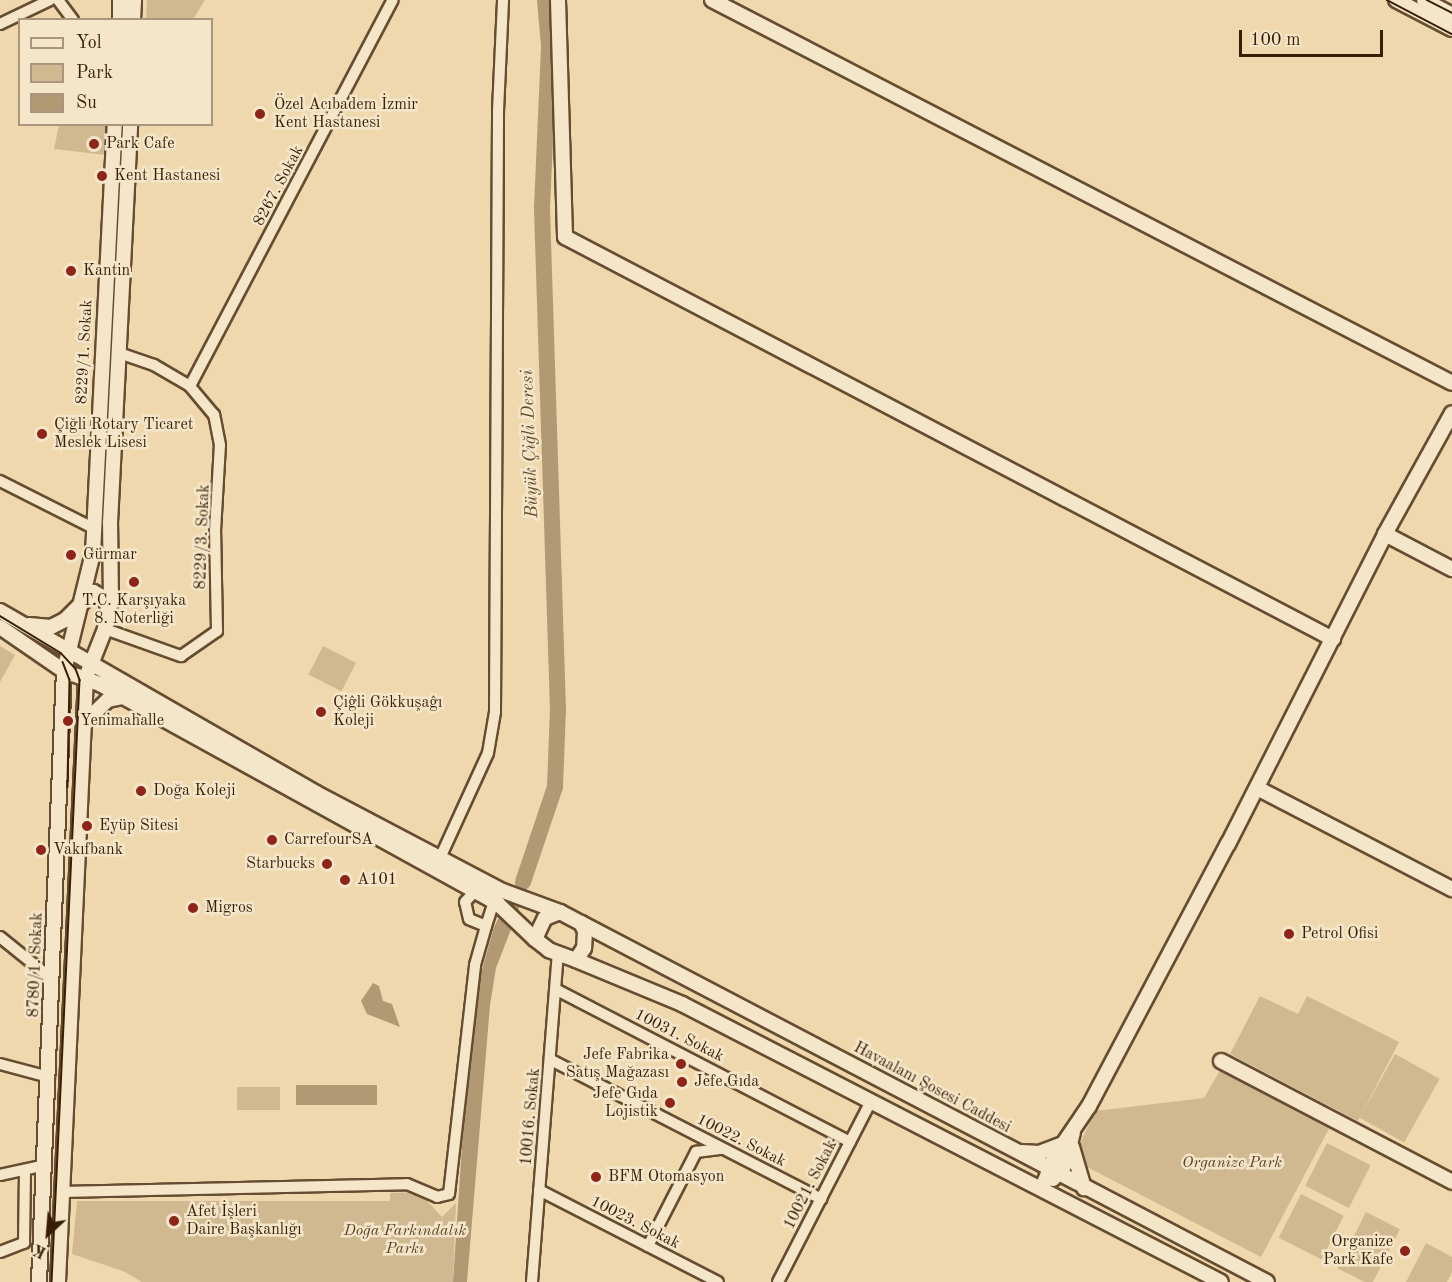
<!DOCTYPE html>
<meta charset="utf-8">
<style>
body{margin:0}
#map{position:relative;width:1452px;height:1282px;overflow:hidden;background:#efd8ad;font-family:"Old Standard TT",serif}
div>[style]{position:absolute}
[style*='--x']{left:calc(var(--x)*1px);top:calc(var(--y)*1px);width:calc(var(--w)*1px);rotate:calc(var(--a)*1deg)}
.green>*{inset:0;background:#d0b891;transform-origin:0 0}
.water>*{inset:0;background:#b19974;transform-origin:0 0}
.river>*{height:16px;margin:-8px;padding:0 8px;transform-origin:8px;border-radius:8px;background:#b19974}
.roads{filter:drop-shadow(2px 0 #664c30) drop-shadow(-2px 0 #664c30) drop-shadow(0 2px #664c30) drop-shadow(0 -2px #664c30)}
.minor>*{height:10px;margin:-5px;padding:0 5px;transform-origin:5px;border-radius:5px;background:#f5e6ca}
.tertiary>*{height:14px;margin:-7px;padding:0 7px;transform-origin:7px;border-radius:7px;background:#f5e6ca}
.tram>*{height:1.5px;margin:-0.75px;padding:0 0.75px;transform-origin:0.75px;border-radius:0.75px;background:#391e06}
.dots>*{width:16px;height:16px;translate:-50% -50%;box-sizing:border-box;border:3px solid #f5e6ca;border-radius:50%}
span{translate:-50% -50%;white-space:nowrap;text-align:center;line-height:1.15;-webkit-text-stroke:5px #f5e6ca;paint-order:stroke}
.poi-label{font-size:16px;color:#391e06}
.left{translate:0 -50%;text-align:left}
.right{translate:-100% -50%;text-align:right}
.street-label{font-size:16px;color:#391e06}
.park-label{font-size:16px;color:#5f4429;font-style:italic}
.water-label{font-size:18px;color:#63492c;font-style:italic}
.legend{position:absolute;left:18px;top:18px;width:195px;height:108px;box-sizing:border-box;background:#f5e6ca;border:2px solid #aa967c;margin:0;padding:8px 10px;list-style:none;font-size:18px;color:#391e06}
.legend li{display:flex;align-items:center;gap:12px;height:30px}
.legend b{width:30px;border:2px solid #aa967c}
.north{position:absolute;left:18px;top:1204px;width:60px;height:60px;-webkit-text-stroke:4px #f5e6ca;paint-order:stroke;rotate:206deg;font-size:16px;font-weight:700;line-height:24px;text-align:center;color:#391e06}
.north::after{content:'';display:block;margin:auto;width:21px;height:27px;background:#391e06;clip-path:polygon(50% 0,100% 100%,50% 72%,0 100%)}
.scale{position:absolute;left:1239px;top:30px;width:144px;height:27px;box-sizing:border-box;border:3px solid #391e06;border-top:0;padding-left:8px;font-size:18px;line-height:21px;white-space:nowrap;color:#391e06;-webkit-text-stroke:4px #f5e6ca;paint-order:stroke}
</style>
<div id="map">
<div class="green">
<div style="clip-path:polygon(147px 0,205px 0,193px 19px,146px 19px)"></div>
<div style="clip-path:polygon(59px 125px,108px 125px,106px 155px,54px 149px)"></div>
<div style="clip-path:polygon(0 646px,15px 655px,0 682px)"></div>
<div style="left:323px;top:646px;width:37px;height:32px;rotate:27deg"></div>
<div style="clip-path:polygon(1260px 996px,1298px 1014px,1307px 996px,1399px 1042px,1358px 1121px,1230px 1054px)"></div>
<div style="left:1395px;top:1054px;width:51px;height:73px;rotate:29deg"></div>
<div style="clip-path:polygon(1222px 1067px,1332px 1123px,1261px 1257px,1087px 1167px,1078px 1148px,1095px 1111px,1204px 1098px)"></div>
<div style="left:237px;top:1087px;width:43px;height:23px"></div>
<div style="left:1327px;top:1143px;width:49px;height:48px;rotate:27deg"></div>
<div style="clip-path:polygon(419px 1192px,442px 1217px,456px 1203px,453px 1282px,142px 1282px,123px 1271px,72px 1254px,77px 1201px,390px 1201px,390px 1193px)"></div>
<div style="left:1301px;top:1194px;width:48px;height:49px;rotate:27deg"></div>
<div style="left:1366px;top:1212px;width:38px;height:63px;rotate:27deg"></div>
<div style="clip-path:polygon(1426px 1243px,1452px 1257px,1452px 1272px,1447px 1282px,1406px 1282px)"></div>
</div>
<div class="water">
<div style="clip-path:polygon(518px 879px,528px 885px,496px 968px,490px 1005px,467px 1282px,453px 1282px,467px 1069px,480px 977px,494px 927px)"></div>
<div style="clip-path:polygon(373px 983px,379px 986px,383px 1001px,392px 1004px,400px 1027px,367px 1014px,361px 1001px)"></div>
<div style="left:296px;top:1085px;width:81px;height:20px"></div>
</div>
<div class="river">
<div style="--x:523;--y:882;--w:100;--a:-71.4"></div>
<div style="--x:555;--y:787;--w:77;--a:-87.8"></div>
<div style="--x:558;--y:710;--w:502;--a:-91.83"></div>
<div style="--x:542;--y:208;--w:163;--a:-87.5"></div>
<div style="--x:549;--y:45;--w:45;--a:-95.1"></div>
</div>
<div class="roads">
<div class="minor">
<div style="--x:58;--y:0;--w:25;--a:53"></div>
<div style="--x:0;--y:24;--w:55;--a:-25.6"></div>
<div style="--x:190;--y:386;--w:436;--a:-62.3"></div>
<div style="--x:0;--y:481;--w:104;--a:26.8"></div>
<div style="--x:105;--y:629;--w:81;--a:19.6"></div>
<div style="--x:181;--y:656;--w:44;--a:-34.8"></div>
<div style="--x:217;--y:631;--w:100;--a:-91.1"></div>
<div style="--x:215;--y:531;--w:86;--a:-86.7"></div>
<div style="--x:220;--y:445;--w:31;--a:-101"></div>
<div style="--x:214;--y:415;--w:38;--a:-130"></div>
<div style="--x:190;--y:386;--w:42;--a:-149.7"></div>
<div style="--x:154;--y:365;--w:37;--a:-161"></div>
<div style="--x:440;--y:858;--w:115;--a:-65.4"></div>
<div style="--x:488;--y:753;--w:42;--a:-80.3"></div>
<div style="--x:495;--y:712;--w:601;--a:-89.71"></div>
<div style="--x:498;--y:111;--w:111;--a:-87.4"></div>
<div style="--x:486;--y:926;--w:25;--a:-72"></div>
<div style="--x:0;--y:937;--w:67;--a:38.9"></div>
<div style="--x:557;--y:990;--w:330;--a:27.4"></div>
<div style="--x:551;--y:1060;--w:304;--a:27.2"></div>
<div style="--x:0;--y:1064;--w:51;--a:14.9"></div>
<div style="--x:0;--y:1175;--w:46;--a:-12.5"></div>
<div style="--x:539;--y:1190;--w:201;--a:27.2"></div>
<div style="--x:61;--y:1192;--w:346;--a:-1.3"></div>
<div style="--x:407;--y:1184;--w:33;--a:23"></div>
<div style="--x:437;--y:1197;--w:12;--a:-14"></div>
<div style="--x:449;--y:1194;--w:230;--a:-83.5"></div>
<div style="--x:475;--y:965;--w:41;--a:-74.2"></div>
<div style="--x:486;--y:926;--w:18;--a:-158"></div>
<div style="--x:469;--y:919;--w:17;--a:-103"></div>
<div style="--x:465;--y:902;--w:21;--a:-47"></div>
<div style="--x:648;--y:1246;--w:106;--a:-62.9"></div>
<div style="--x:696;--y:1152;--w:26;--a:-7"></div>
<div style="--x:0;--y:1252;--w:26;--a:-21"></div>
<div style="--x:24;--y:1243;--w:73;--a:-89.2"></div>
<div style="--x:532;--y:1282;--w:329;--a:-85.5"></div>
<div style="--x:778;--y:1282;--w:203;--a:-62.8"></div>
</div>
<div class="tertiary">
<div style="--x:558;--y:0;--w:237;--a:88.3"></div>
<div style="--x:565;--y:237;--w:867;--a:27.63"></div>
<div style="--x:712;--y:0;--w:833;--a:27.36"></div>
<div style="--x:1396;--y:0;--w:63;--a:27.4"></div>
<div style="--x:1424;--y:0;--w:32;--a:28"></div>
<div style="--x:120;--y:20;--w:20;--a:-90"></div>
<div style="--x:133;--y:20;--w:20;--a:-87"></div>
<div style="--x:1385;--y:534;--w:76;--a:27.6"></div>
<div style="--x:0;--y:611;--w:365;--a:29.9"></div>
<div style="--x:316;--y:793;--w:211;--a:27.7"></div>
<div style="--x:503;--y:891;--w:61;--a:20.2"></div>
<div style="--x:29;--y:625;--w:22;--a:5"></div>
<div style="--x:51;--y:627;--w:16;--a:-27"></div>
<div style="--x:65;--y:620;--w:40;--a:-45"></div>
<div style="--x:93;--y:592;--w:15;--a:28"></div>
<div style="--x:106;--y:599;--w:10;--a:79"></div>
<div style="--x:0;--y:627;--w:78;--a:34.5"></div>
<div style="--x:64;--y:671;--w:38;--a:20"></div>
<div style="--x:100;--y:684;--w:455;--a:28.9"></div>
<div style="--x:498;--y:904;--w:51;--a:43.4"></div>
<div style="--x:84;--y:723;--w:33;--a:-44"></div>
<div style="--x:108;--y:700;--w:14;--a:-12"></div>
<div style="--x:1257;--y:788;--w:220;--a:27.4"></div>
<div style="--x:560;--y:912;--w:24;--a:28"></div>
<div style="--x:581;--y:923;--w:9;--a:63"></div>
<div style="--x:585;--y:931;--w:17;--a:93"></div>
<div style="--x:584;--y:948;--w:14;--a:124"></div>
<div style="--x:576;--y:960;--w:29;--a:-160"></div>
<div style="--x:549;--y:950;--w:18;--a:-142"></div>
<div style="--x:535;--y:939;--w:23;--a:-65"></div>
<div style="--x:545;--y:918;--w:16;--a:-22"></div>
<div style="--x:581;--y:923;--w:774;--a:27.62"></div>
<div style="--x:576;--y:960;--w:115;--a:22.5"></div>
<div style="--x:682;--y:1004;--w:606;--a:27.28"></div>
<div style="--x:1221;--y:1061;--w:261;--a:27.6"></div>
<div style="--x:1072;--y:1147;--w:43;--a:73.7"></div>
<div style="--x:1022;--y:1152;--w:17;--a:3"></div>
<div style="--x:1039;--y:1153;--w:26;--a:-21"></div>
<div style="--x:1053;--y:1179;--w:17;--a:-50"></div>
<div style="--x:1064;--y:1166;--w:34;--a:-75"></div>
<div style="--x:1042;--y:1188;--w:35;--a:-68"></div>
<div style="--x:1055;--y:1156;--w:60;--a:-55.8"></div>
<div style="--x:1089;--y:1106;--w:297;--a:-62.1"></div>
<div style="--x:1228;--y:844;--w:347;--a:-63.1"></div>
<div style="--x:1385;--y:534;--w:138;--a:-61"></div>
<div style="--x:39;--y:1282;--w:612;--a:-87.66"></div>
<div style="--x:64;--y:671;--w:122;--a:-76.2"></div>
<div style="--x:93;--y:553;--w:430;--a:-87.1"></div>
<div style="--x:58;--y:1282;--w:606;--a:-87.35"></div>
<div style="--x:86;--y:677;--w:52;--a:-68.4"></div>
<div style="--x:105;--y:629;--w:29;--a:-78"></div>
<div style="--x:111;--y:601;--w:78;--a:-90.7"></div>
<div style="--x:110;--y:523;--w:400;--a:-87.1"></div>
</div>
</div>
<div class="tram">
<div style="--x:1387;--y:0;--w:73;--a:27.6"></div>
<div style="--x:1427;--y:0;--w:28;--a:27"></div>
<div style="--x:0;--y:616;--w:71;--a:31.2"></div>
<div style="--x:61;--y:653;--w:22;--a:47"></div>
<div style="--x:76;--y:669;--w:12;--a:70"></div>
<div style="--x:80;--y:680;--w:603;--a:92.66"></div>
<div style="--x:63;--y:662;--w:19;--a:69"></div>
<div style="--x:70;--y:680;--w:107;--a:91.1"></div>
</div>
<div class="dots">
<div style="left:260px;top:114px;background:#8f2418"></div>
<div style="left:94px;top:144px;background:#8f2418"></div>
<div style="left:102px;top:176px;background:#8f2418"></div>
<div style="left:71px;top:271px;background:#8f2418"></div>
<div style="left:42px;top:434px;background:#8f2418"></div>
<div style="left:71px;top:555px;background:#8f2418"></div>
<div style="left:134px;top:582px;background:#8f2418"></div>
<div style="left:321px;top:712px;background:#8f2418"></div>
<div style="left:68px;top:721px;background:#8f2418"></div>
<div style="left:141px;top:791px;background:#8f2418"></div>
<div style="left:87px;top:826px;background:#8f2418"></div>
<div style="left:272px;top:840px;background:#8f2418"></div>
<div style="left:41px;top:850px;background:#8f2418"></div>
<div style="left:327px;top:864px;background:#8f2418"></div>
<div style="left:345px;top:880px;background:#8f2418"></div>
<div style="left:193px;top:908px;background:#8f2418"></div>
<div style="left:1289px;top:934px;background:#8f2418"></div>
<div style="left:681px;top:1064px;background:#8f2418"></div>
<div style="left:682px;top:1082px;background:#8f2418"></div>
<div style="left:670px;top:1103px;background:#8f2418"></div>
<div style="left:596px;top:1177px;background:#8f2418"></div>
<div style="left:174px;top:1221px;background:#8f2418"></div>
<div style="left:1405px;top:1251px;background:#8f2418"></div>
</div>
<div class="poi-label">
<span class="left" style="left:274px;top:114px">Özel Acıbadem İzmir<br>Kent Hastanesi</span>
<span class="left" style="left:106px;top:144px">Park Cafe</span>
<span class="left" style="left:114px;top:176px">Kent Hastanesi</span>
<span class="left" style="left:83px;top:271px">Kantin</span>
<span class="left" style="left:54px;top:434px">Çiğli Rotary Ticaret<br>Meslek Lisesi</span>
<span class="left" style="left:83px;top:555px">Gürmar</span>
<span style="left:134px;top:610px">T.C. Karşıyaka<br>8. Noterliği</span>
<span class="left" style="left:333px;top:712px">Çiĝli Gökkuşaĝı<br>Koleji</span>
<span class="left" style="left:80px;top:721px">Yenimahalle</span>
<span class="left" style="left:153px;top:791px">Doğa Koleji</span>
<span class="left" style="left:99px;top:826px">Eyüp Sitesi</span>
<span class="left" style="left:284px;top:840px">CarrefourSA</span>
<span class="left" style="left:53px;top:850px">Vakıfbank</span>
<span class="right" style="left:315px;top:864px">Starbucks</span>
<span class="left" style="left:357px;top:880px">A101</span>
<span class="left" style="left:205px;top:908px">Migros</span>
<span class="left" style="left:1301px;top:934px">Petrol Ofisi</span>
<span class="right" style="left:669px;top:1064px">Jefe Fabrika<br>Satış Mağazası</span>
<span class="left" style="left:694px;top:1082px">Jefe Gıda</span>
<span class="right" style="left:658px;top:1103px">Jefe Gıda<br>Lojistik</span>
<span class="left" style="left:608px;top:1177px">BFM Otomasyon</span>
<span class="left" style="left:186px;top:1221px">Afet İşleri<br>Daire Başkanlığı</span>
<span class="right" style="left:1393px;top:1251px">Organize<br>Park Kafe</span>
</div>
<div class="street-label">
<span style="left:279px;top:186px;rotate:-62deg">8267. Sokak</span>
<span style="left:85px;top:352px;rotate:-87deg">8229/1. Sokak</span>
<span style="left:203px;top:537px;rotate:-88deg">8229/3. Sokak</span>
<span style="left:36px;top:965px;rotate:-88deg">8780/1. Sokak</span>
<span style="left:679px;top:1036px;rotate:27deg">10031. Sokak</span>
<span style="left:932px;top:1088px;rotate:28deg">Havaalanı Şosesi Caddesi</span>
<span style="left:531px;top:1117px;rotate:-85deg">10016. Sokak</span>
<span style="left:741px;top:1141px;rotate:27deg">10022. Sokak</span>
<span style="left:811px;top:1185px;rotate:-63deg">10021. Sokak</span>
<span style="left:635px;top:1223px;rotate:27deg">10023. Sokak</span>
</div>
<div class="park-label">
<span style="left:1232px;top:1163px">Organize Park</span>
<span style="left:405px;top:1240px">Doğa Farkındalık<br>Parkı</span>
</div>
<div class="water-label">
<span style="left:530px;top:444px;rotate:-92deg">Büyük Çiğli Deresi</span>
</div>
<ul class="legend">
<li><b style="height:8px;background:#f5e6ca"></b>Yol</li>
<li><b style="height:16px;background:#d0b891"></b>Park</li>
<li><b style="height:16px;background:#b19974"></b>Su</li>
</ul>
<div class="north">K</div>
<div class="scale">100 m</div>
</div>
